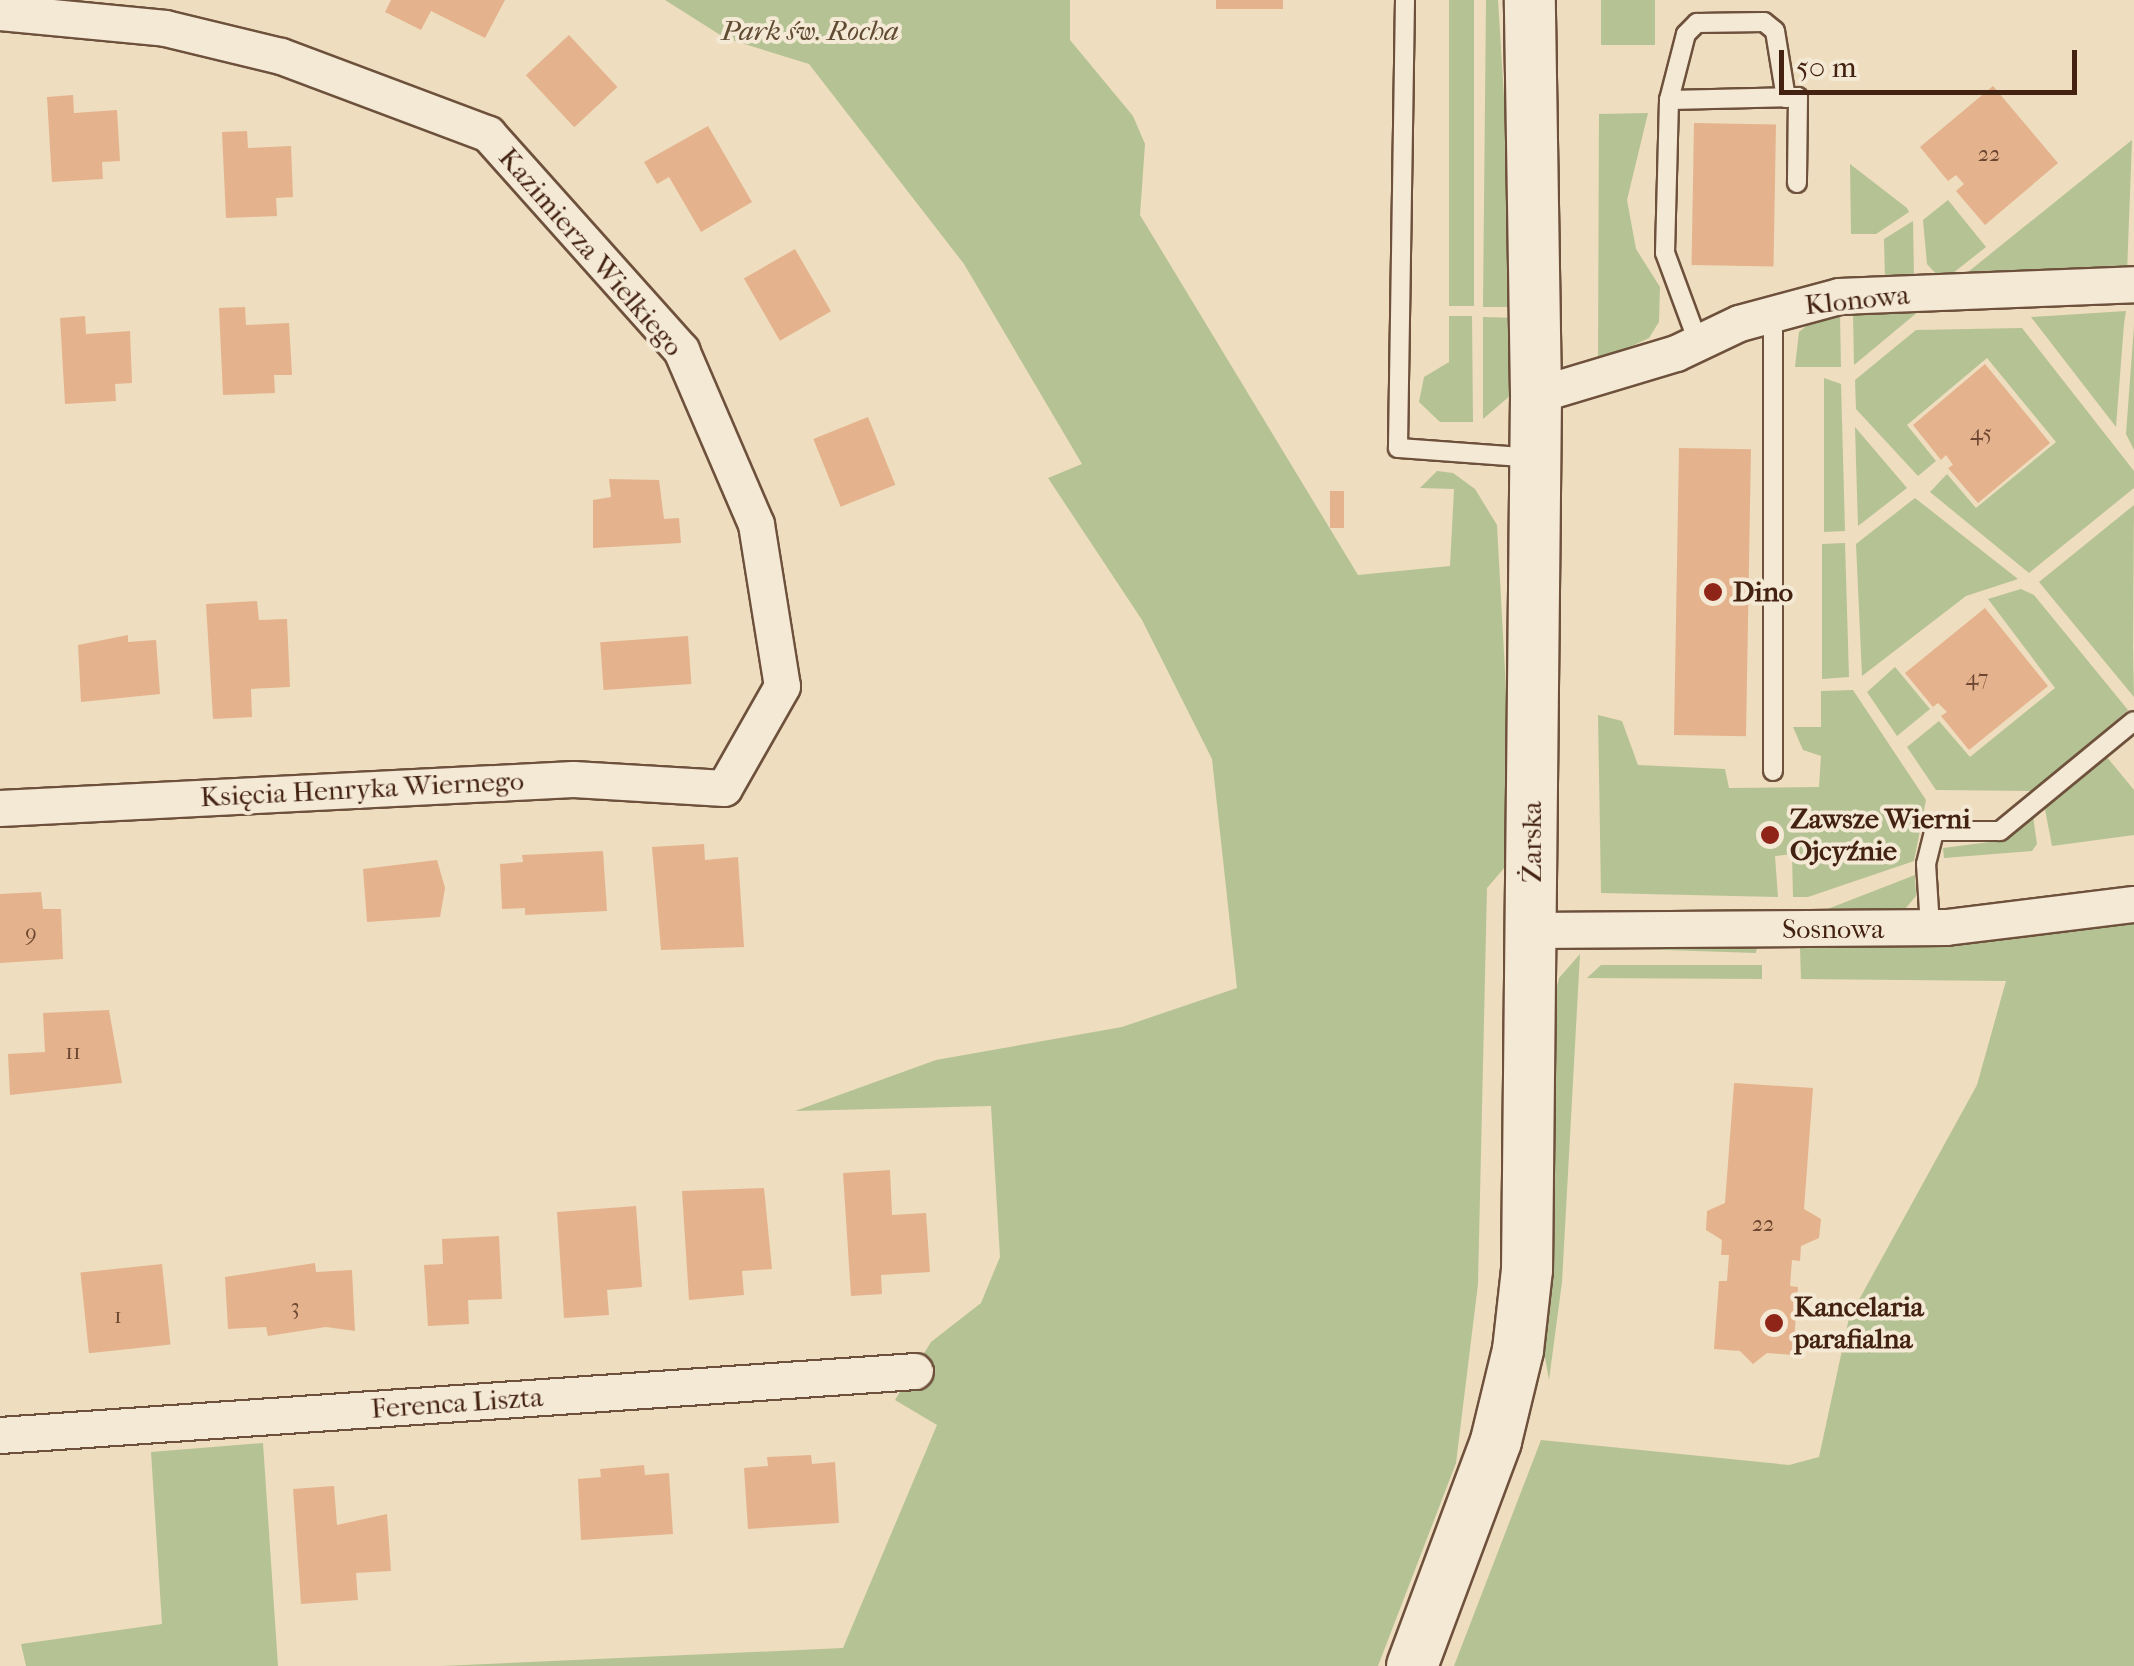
<!DOCTYPE html>
<meta charset="utf-8">
<style>
body{margin:0}
#map{position:relative;width:2134px;height:1666px;overflow:hidden;background:#eeddbe;font-family:"IM FELL French Canon",serif}
div>[style]{position:absolute}
[style*='--x']{left:calc(var(--x)*1px);top:calc(var(--y)*1px);width:calc(var(--w)*1px);rotate:calc(var(--a)*1deg)}
.green>*{inset:0;background:#b5c294;transform-origin:0 0}
.building>*{inset:0;background:#e4b38d;transform-origin:0 0}
.roads{filter:drop-shadow(2px 0 #6e513c) drop-shadow(-2px 0 #6e513c) drop-shadow(0 2px #6e513c) drop-shadow(0 -2px #6e513c)}
.lane>*{height:18px;margin:-9px;padding:0 9px;transform-origin:9px;border-radius:9px;background:#f4e9d5}
.street>*{height:35px;margin:-17.5px;padding:0 17.5px;transform-origin:17.5px;border-radius:17.5px;background:#f4e9d5}
.secondary>*{height:50px;margin:-25px;padding:0 25px;transform-origin:25px;border-radius:25px;background:#f4e9d5}
.dots>*{width:28px;height:28px;translate:-50% -50%;box-sizing:border-box;border:5px solid #f4e9d5;border-radius:50%}
span{translate:-50% -50%;white-space:nowrap;text-align:center;line-height:1.15;-webkit-text-stroke:8px #f4e9d5;paint-order:stroke}
.number-label{font-size:22px;color:#6c4630}
.number-label span{-webkit-text-stroke-width:0}
.park-label{font-size:28px;color:#604a32;font-style:italic}
.street-label{font-size:28px;color:#421}
.poi-label{font-size:28px;color:#421;font-weight:700}
.left{translate:0 -50%;text-align:left}
.scale{position:absolute;left:1779px;top:50px;width:298px;height:45px;box-sizing:border-box;border:5px solid #421;border-top:0;padding-left:12px;font-size:30px;line-height:35px;white-space:nowrap;color:#421;-webkit-text-stroke:8px #f4e9d5;paint-order:stroke}
</style>
<div id="map">
<div class="green">
<div style="clip-path:polygon(665px 0,1070px 0,1070px 40px,1133px 116px,1145px 144px,1140px 215px,1358px 575px,1450px 566px,1454px 489px,1420px 488px,1437px 471px,1453px 473px,1475px 489px,1497px 525px,1512px 799px,1511px 860px,1487px 888px,1478px 1284px,1456px 1463px,1378px 1666px,441px 1666px,843px 1648px,937px 1425px,895px 1400px,931px 1342px,981px 1303px,1000px 1257px,991px 1106px,795px 1111px,936px 1060px,1122px 1027px,1237px 988px,1212px 759px,1142px 620px,1048px 478px,1082px 464px,964px 264px,809px 64px,725px 38px)"></div>
<div style="left:1449px;top:0;width:25px;height:306px"></div>
<div style="clip-path:polygon(1486px 0,1498px 0,1517px 307px,1483px 307px)"></div>
<div style="left:1601px;top:0;width:54px;height:45px"></div>
<div style="clip-path:polygon(1648px 113px,1627px 200px,1636px 249px,1660px 287px,1659px 322px,1649px 338px,1598px 362px,1599px 114px)"></div>
<div style="clip-path:polygon(2132px 140px,2127px 273px,1963px 276px)"></div>
<div style="clip-path:polygon(1850px 164px,1907px 208px,1909px 212px,1876px 234px,1851px 234px)"></div>
<div style="clip-path:polygon(1948px 200px,1986px 247px,1948px 277px,1938px 276px,1927px 264px,1923px 220px)"></div>
<div style="clip-path:polygon(1913px 221px,1914px 277px,1885px 278px,1884px 239px)"></div>
<div style="clip-path:polygon(1919px 311px,1854px 365px,1853px 314px)"></div>
<div style="clip-path:polygon(2126px 311px,2124px 324px,2116px 427px,2031px 317px)"></div>
<div style="clip-path:polygon(1840px 315px,1841px 367px,1795px 367px,1799px 332px,1816px 318px)"></div>
<div style="clip-path:polygon(1449px 316px,1472px 316px,1473px 422px,1440px 422px,1419px 402px,1424px 377px,1449px 362px)"></div>
<div style="clip-path:polygon(1483px 317px,1518px 318px,1512px 394px,1483px 419px)"></div>
<div style="clip-path:polygon(2134px 326px,2134px 450px,2126px 434px)"></div>
<div style="clip-path:polygon(2022px 328px,2134px 471px,2134px 488px,2029px 573px,1930px 492px,1947px 474px,1976px 508px,2056px 442px,1987px 358px,1907px 425px,1936px 461px,1918px 476px,1856px 409px,1855px 380px,1916px 330px)"></div>
<div style="clip-path:polygon(1824px 378px,1841px 384px,1845px 531px,1824px 532px)"></div>
<div style="clip-path:polygon(1855px 427px,1907px 488px,1858px 526px)"></div>
<div style="clip-path:polygon(1915px 498px,2018px 579px,1966px 596px,1862px 676px,1856px 544px)"></div>
<div style="clip-path:polygon(2134px 505px,2133px 649px,2134px 697px,2039px 582px)"></div>
<div style="clip-path:polygon(1845px 543px,1849px 677px,1822px 679px,1822px 544px)"></div>
<div style="clip-path:polygon(2021px 589px,2034px 595px,2128px 710px,2034px 791px,1936px 790px,1907px 747px,1939px 721px,1970px 757px,2055px 688px,1988px 599px)"></div>
<div style="clip-path:polygon(1895px 667px,1930px 709px,1897px 736px,1867px 692px)"></div>
<div style="clip-path:polygon(1853px 690px,1926px 800px,1914px 861px,1808px 897px,1793px 897px,1792px 854px,1775px 856px,1778px 897px,1601px 893px,1598px 715px,1622px 721px,1638px 765px,1725px 769px,1729px 788px,1819px 787px,1821px 756px,1803px 750px,1793px 727px,1821px 727px,1821px 691px)"></div>
<div style="clip-path:polygon(2106px 756px,2134px 790px,2134px 835px,2052px 846px,2045px 809px)"></div>
<div style="clip-path:polygon(2033px 816px,2037px 844px,2032px 851px,1944px 858px,1943px 848px,2005px 840px)"></div>
<div style="clip-path:polygon(1915px 875px,1916px 896px,1905px 909px,1825px 910px)"></div>
<div style="clip-path:polygon(2134px 922px,2134px 1666px,1454px 1666px,1541px 1440px,1789px 1465px,1819px 1457px,1849px 1318px,1977px 1085px,2006px 981px,1801px 979px,1800px 947px,1939px 944px)"></div>
<div style="clip-path:polygon(1757px 947px,1756px 953px,1606px 948px)"></div>
<div style="clip-path:polygon(1580px 954px,1562px 1282px,1549px 1380px,1542px 1340px,1553px 1002px,1559px 978px)"></div>
<div style="clip-path:polygon(1601px 965px,1762px 965px,1762px 979px,1587px 978px)"></div>
<div style="clip-path:polygon(263px 1443px,278px 1666px,26px 1666px,21px 1644px,162px 1624px,151px 1452px)"></div>
</div>
<div class="building">
<div style="clip-path:polygon(391px 0,505px 0,485px 38px,431px 11px,421px 30px,385px 12px)"></div>
<div style="left:1216px;top:0;width:67px;height:9px"></div>
<div style="left:569px;top:35px;width:71px;height:59px;rotate:47deg"></div>
<div style="clip-path:polygon(1993px 86px,2058px 163px,1985px 225px,1956px 191px,1964px 184px,1956px 175px,1948px 181px,1920px 147px)"></div>
<div style="clip-path:polygon(73px 95px,74px 113px,117px 110px,120px 161px,102px 162px,103px 179px,52px 182px,47px 97px)"></div>
<div style="left:1694px;top:123px;width:82px;height:142px;rotate:1deg"></div>
<div style="clip-path:polygon(708px 126px,752px 202px,701px 232px,669px 177px,657px 184px,644px 162px)"></div>
<div style="clip-path:polygon(247px 131px,248px 148px,291px 146px,293px 197px,276px 198px,277px 216px,226px 218px,222px 132px)"></div>
<div style="left:795px;top:249px;width:72px;height:59px;rotate:60deg"></div>
<div style="clip-path:polygon(245px 307px,246px 325px,289px 323px,292px 375px,274px 375px,275px 393px,223px 395px,219px 308px)"></div>
<div style="clip-path:polygon(85px 316px,86px 334px,130px 331px,132px 383px,115px 384px,116px 401px,65px 404px,60px 318px)"></div>
<div style="clip-path:polygon(1985px 364px,2050px 443px,1978px 503px,1948px 468px,1953px 465px,1946px 455px,1941px 460px,1913px 425px)"></div>
<div style="left:868px;top:417px;width:73px;height:59px;rotate:68deg"></div>
<div style="left:1679px;top:448px;width:72px;height:287px;rotate:1deg"></div>
<div style="clip-path:polygon(609px 479px,659px 480px,664px 519px,679px 518px,681px 543px,593px 548px,593px 500px,611px 497px)"></div>
<div style="left:1330px;top:491px;width:14px;height:37px"></div>
<div style="clip-path:polygon(257px 601px,259px 620px,287px 619px,290px 687px,251px 689px,252px 717px,213px 719px,206px 604px)"></div>
<div style="clip-path:polygon(1985px 608px,2048px 686px,1969px 750px,1941px 716px,1947px 712px,1938px 703px,1933px 707px,1905px 673px)"></div>
<div style="clip-path:polygon(128px 635px,128px 642px,156px 640px,160px 694px,81px 702px,78px 645px)"></div>
<div style="left:688px;top:636px;width:48px;height:88px;rotate:86deg"></div>
<div style="clip-path:polygon(704px 844px,705px 860px,738px 857px,744px 947px,661px 950px,652px 847px)"></div>
<div style="clip-path:polygon(603px 851px,607px 911px,525px 915px,525px 908px,502px 909px,500px 864px,523px 862px,522px 855px)"></div>
<div style="clip-path:polygon(437px 860px,445px 888px,440px 917px,367px 922px,363px 869px)"></div>
<div style="clip-path:polygon(41px 892px,43px 909px,61px 909px,63px 959px,0 963px,0 894px)"></div>
<div style="clip-path:polygon(109px 1010px,122px 1083px,10px 1095px,8px 1054px,45px 1052px,43px 1013px)"></div>
<div style="clip-path:polygon(1734px 1083px,1813px 1088px,1804px 1209px,1821px 1219px,1819px 1238px,1801px 1246px,1800px 1261px,1792px 1260px,1790px 1286px,1798px 1287px,1793px 1355px,1767px 1353px,1753px 1364px,1740px 1351px,1714px 1349px,1719px 1281px,1727px 1281px,1729px 1255px,1721px 1255px,1722px 1240px,1706px 1230px,1707px 1211px,1725px 1203px)"></div>
<div style="clip-path:polygon(890px 1170px,892px 1215px,926px 1213px,930px 1272px,881px 1275px,882px 1294px,851px 1296px,843px 1173px)"></div>
<div style="clip-path:polygon(764px 1188px,772px 1269px,742px 1271px,744px 1295px,689px 1300px,682px 1191px)"></div>
<div style="clip-path:polygon(636px 1206px,642px 1287px,607px 1290px,609px 1315px,564px 1318px,557px 1212px)"></div>
<div style="clip-path:polygon(499px 1236px,502px 1299px,468px 1300px,469px 1324px,428px 1326px,424px 1265px,443px 1264px,442px 1239px)"></div>
<div style="clip-path:polygon(315px 1263px,316px 1272px,352px 1270px,355px 1331px,326px 1327px,268px 1336px,266px 1327px,228px 1329px,225px 1277px)"></div>
<div style="left:162px;top:1264px;width:81px;height:82px;rotate:84deg"></div>
<div style="clip-path:polygon(811px 1455px,812px 1464px,835px 1462px,839px 1523px,748px 1529px,744px 1468px,768px 1466px,767px 1457px)"></div>
<div style="clip-path:polygon(644px 1465px,645px 1475px,669px 1473px,673px 1534px,581px 1540px,578px 1479px,601px 1477px,600px 1469px)"></div>
<div style="clip-path:polygon(334px 1486px,337px 1525px,387px 1514px,391px 1571px,356px 1573px,358px 1600px,301px 1604px,293px 1489px)"></div>
</div>
<div class="roads">
<div class="lane">
<div style="--x:1405;--y:0;--w:448;--a:90.9"></div>
<div style="--x:1398;--y:448;--w:135;--a:4.2"></div>
<div style="--x:1669;--y:100;--w:68;--a:-75.6"></div>
<div style="--x:1686;--y:34;--w:16;--a:-45"></div>
<div style="--x:1697;--y:23;--w:67;--a:-0.9"></div>
<div style="--x:1764;--y:22;--w:14;--a:39"></div>
<div style="--x:1775;--y:31;--w:68;--a:80.7"></div>
<div style="--x:1698;--y:342;--w:95;--a:-110.3"></div>
<div style="--x:1665;--y:253;--w:153;--a:-88.5"></div>
<div style="--x:1669;--y:100;--w:129;--a:-1.3"></div>
<div style="--x:1798;--y:97;--w:86;--a:90.7"></div>
<div style="--x:1773;--y:771;--w:459;--a:-90"></div>
<div style="--x:1930;--y:927;--w:63;--a:-93.6"></div>
<div style="--x:1926;--y:864;--w:34;--a:-76"></div>
<div style="--x:1934;--y:831;--w:66;--a:0"></div>
<div style="--x:2000;--y:831;--w:173;--a:-39.4"></div>
</div>
<div class="street">
<div style="--x:0;--y:12;--w:166;--a:5.5"></div>
<div style="--x:165;--y:28;--w:119;--a:13.6"></div>
<div style="--x:281;--y:56;--w:221;--a:20.6"></div>
<div style="--x:488;--y:134;--w:290;--a:48.2"></div>
<div style="--x:681;--y:350;--w:189;--a:66.7"></div>
<div style="--x:756;--y:524;--w:164;--a:80.9"></div>
<div style="--x:782;--y:686;--w:117;--a:119.6"></div>
<div style="--x:724;--y:788;--w:151;--a:-176.6"></div>
<div style="--x:573;--y:779;--w:574;--a:177.1"></div>
<div style="--x:1536;--y:395;--w:146;--a:-16.7"></div>
<div style="--x:1676;--y:353;--w:70;--a:-25.5"></div>
<div style="--x:1739;--y:323;--w:104;--a:-15.1"></div>
<div style="--x:1839;--y:296;--w:295;--a:-2.3"></div>
<div style="--x:1531;--y:930;--w:415;--a:-0.4"></div>
<div style="--x:1946;--y:927;--w:189;--a:-7"></div>
<div style="--x:0;--y:1435;--w:917;--a:-4"></div>
</div>
<div class="secondary">
<div style="--x:1412;--y:1666;--w:240;--a:-69.5"></div>
<div style="--x:1496;--y:1441;--w:94;--a:-76.4"></div>
<div style="--x:1518;--y:1350;--w:81;--a:-83.6"></div>
<div style="--x:1527;--y:1270;--w:875;--a:-89.41"></div>
<div style="--x:1536;--y:395;--w:395;--a:-90.9"></div>
</div>
</div>
<div class="dots">
<div style="left:1713px;top:592px;background:#8f2418"></div>
<div style="left:1770px;top:835px;background:#8f2418"></div>
<div style="left:1774px;top:1323px;background:#8f2418"></div>
</div>
<div class="number-label">
<span style="left:1989px;top:155px">22</span>
<span style="left:1981px;top:434px">45</span>
<span style="left:1977px;top:679px">47</span>
<span style="left:31px;top:934px">9</span>
<span style="left:73px;top:1053px">11</span>
<span style="left:1763px;top:1225px">22</span>
<span style="left:295px;top:1308px">3</span>
<span style="left:118px;top:1317px">1</span>
</div>
<div class="park-label">
<span style="left:810px;top:31px">Park św. Rocha</span>
</div>
<div class="street-label">
<span style="left:591px;top:252px;rotate:49deg">Kazimierza Wielkiego</span>
<span style="left:1857px;top:300px;rotate:-6deg">Klonowa</span>
<span style="left:362px;top:789px;rotate:-3deg">Księcia Henryka Wiernego</span>
<span style="left:1532px;top:842px;rotate:-90deg">Żarska</span>
<span style="left:1833px;top:929px">Sosnowa</span>
<span style="left:457px;top:1403px;rotate:-4deg">Ferenca Liszta</span>
</div>
<div class="poi-label">
<span class="left" style="left:1733px;top:592px">Dino</span>
<span class="left" style="left:1790px;top:835px">Zawsze Wierni<br>Ojcyźnie</span>
<span class="left" style="left:1794px;top:1323px">Kancelaria<br>parafialna</span>
</div>
<div class="scale">50 m</div>
</div>
